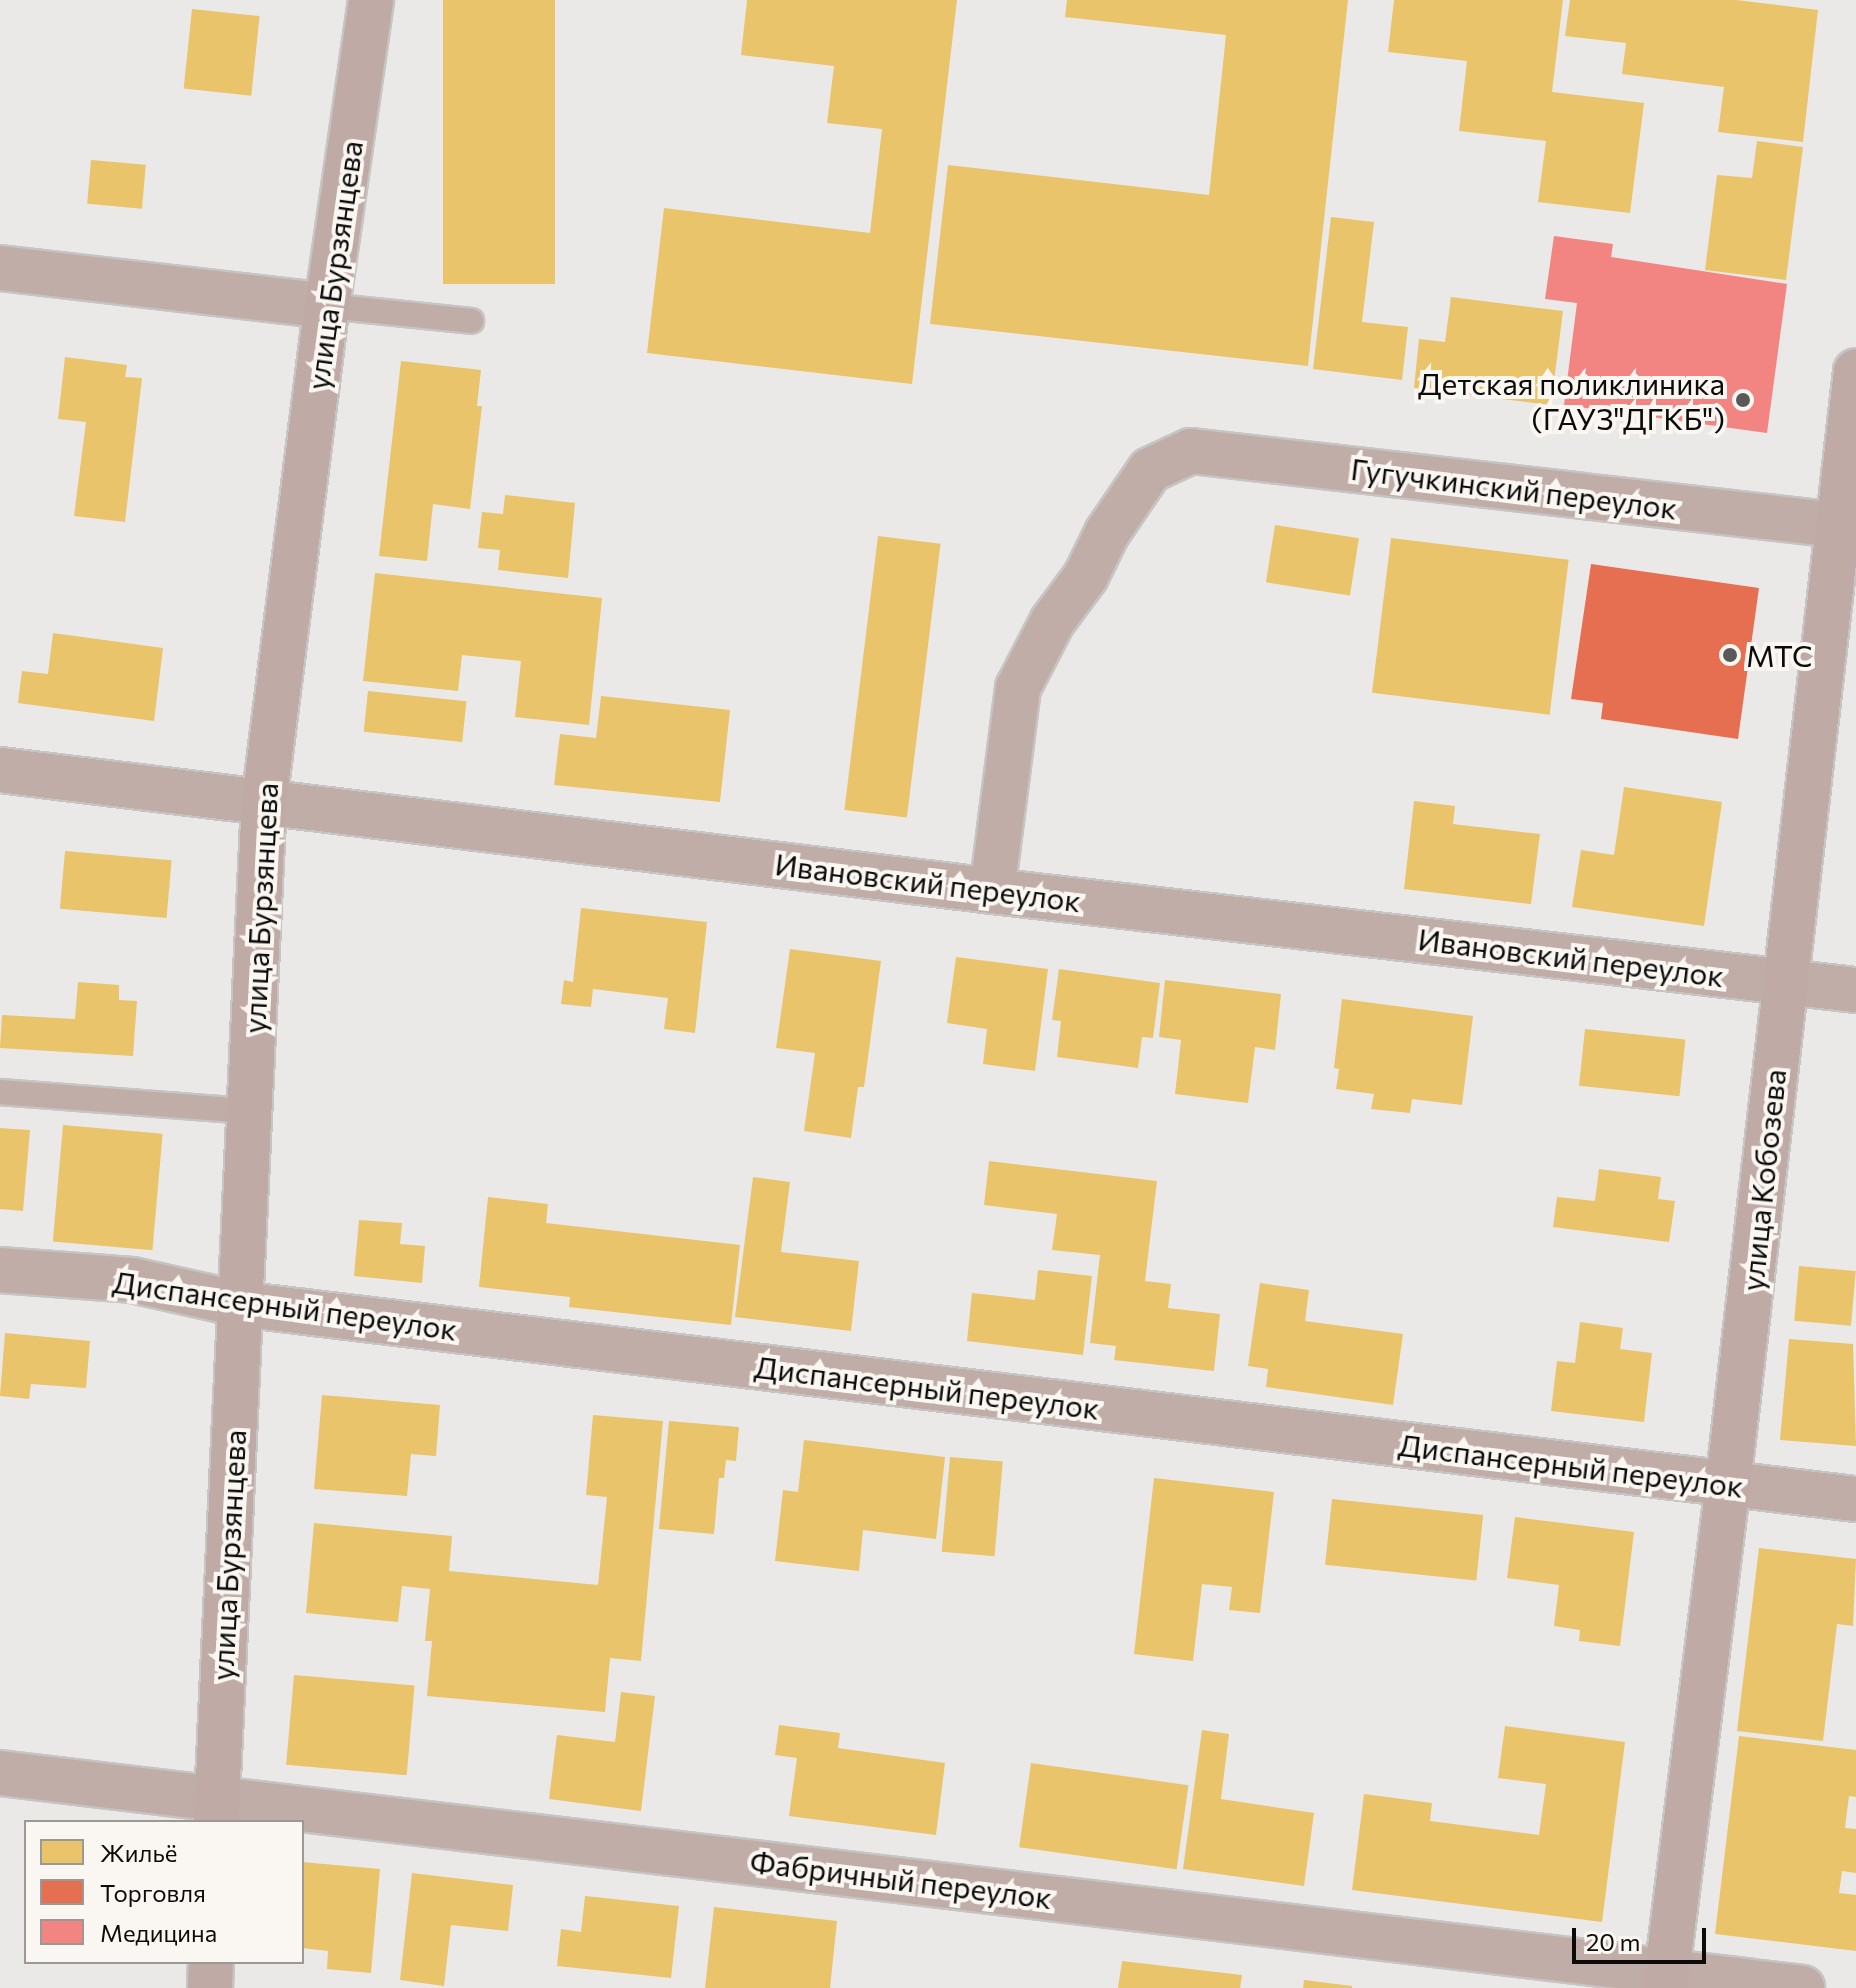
<!DOCTYPE html>
<meta charset="utf-8">
<style>
body{margin:0}
#map{position:relative;width:1856px;height:1988px;overflow:hidden;background:#ebe9e7;font-family:Commissioner,sans-serif}
div>[style]{position:absolute}
[style*='--x']{left:calc(var(--x)*1px);top:calc(var(--y)*1px);width:calc(var(--w)*1px);rotate:calc(var(--a)*1deg)}
.homes>*{inset:0;background:#e9c46a;transform-origin:0 0}
.shops>*{inset:0;background:#e76f51}
.health>*{inset:0;background:#f28482}
.roads{filter:drop-shadow(2px 0 #c6c5c4) drop-shadow(-2px 0 #c6c5c4) drop-shadow(0 2px #c6c5c4) drop-shadow(0 -2px #c6c5c4)}
.lane>*{height:24px;margin:-12px;padding:0 12px;transform-origin:12px;border-radius:12px;background:#c0ada7}
.street>*{height:44px;margin:-22px;padding:0 22px;transform-origin:22px;border-radius:22px;background:#c0ada7}
.secondary>*{height:44px;margin:-22px;padding:0 22px;transform-origin:22px;border-radius:22px;background:#bfaaa5}
.dots>*{width:22px;height:22px;translate:-50% -50%;box-sizing:border-box;border:4px solid #faf7f3;border-radius:50%}
span{translate:-50% -50%;white-space:nowrap;text-align:center;line-height:1.15;-webkit-text-stroke:8px #faf7f3;paint-order:stroke}
.street-label{font-size:30px;color:#0c0b0a}
.poi-label{font-size:30px;color:#0c0b0a}
.right{translate:-100% -50%;text-align:right}
.left{translate:0 -50%;text-align:left}
.legend{position:absolute;left:24px;top:1820px;width:280px;height:144px;box-sizing:border-box;background:#faf7f3;border:2px solid #9b9996;margin:0;padding:10px 14px;list-style:none;font-size:24px;color:#0c0b0a}
.legend li{display:flex;align-items:center;gap:16px;height:40px}
.legend b{width:40px;border:2px solid #9b9996}
.scale{position:absolute;left:1572px;top:1928px;width:134px;height:36px;box-sizing:border-box;border:4px solid #0c0b0a;border-top:0;padding-left:10px;font-size:24px;line-height:28px;white-space:nowrap;color:#0c0b0a;-webkit-text-stroke:6px #faf7f3;paint-order:stroke}
</style>
<div id="map">
<div class="homes">
<div style="left:443px;top:0;width:112px;height:284px"></div>
<div style="clip-path:polygon(747px 0,957px 0,912px 384px,647px 353px,664px 208px,870px 233px,882px 129px,827px 123px,834px 66px,741px 55px)"></div>
<div style="clip-path:polygon(1067px 0,1348px 0,1308px 366px,930px 324px,948px 165px,1209px 195px,1226px 35px,1065px 17px)"></div>
<div style="clip-path:polygon(1394px 0,1563px 0,1552px 92px,1644px 103px,1630px 213px,1538px 202px,1546px 141px,1459px 131px,1467px 61px,1388px 52px)"></div>
<div style="clip-path:polygon(1570px 0,1736px 0,1818px 10px,1803px 142px,1718px 132px,1724px 87px,1622px 74px,1626px 43px,1565px 36px)"></div>
<div style="left:192px;top:9px;width:68px;height:80px;rotate:6deg"></div>
<div style="clip-path:polygon(1757px 141px,1803px 147px,1786px 280px,1705px 270px,1717px 175px,1752px 178px)"></div>
<div style="left:91px;top:160px;width:55px;height:44px;rotate:5deg"></div>
<div style="clip-path:polygon(1331px 217px,1374px 222px,1362px 322px,1408px 327px,1402px 380px,1313px 369px)"></div>
<div style="clip-path:polygon(1451px 297px,1563px 311px,1551px 405px,1414px 388px,1419px 339px,1445px 342px)"></div>
<div style="clip-path:polygon(65px 357px,127px 365px,125px 377px,142px 378px,125px 522px,74px 516px,86px 422px,58px 419px)"></div>
<div style="clip-path:polygon(401px 361px,481px 370px,477px 406px,482px 406px,470px 509px,433px 504px,427px 561px,379px 556px)"></div>
<div style="clip-path:polygon(505px 495px,575px 503px,568px 578px,498px 570px,500px 550px,478px 548px,482px 512px,503px 514px)"></div>
<div style="left:1275px;top:525px;width:85px;height:58px;rotate:9deg"></div>
<div style="left:878px;top:536px;width:63px;height:276px;rotate:7deg"></div>
<div style="left:1391px;top:538px;width:179px;height:156px;rotate:7deg"></div>
<div style="clip-path:polygon(375px 573px,602px 598px,589px 725px,515px 717px,521px 661px,462px 655px,458px 691px,363px 681px)"></div>
<div style="clip-path:polygon(53px 633px,163px 648px,154px 721px,18px 703px,22px 671px,48px 674px)"></div>
<div style="left:368px;top:691px;width:99px;height:41px;rotate:6deg"></div>
<div style="clip-path:polygon(601px 696px,730px 710px,720px 802px,554px 785px,560px 734px,596px 738px)"></div>
<div style="clip-path:polygon(1624px 787px,1722px 802px,1704px 926px,1572px 907px,1581px 850px,1614px 855px)"></div>
<div style="clip-path:polygon(1414px 801px,1455px 806px,1453px 824px,1540px 834px,1531px 904px,1404px 889px)"></div>
<div style="left:65px;top:851px;width:107px;height:58px;rotate:5deg"></div>
<div style="clip-path:polygon(581px 908px,707px 922px,695px 1033px,664px 1029px,668px 998px,593px 989px,591px 1007px,561px 1004px,564px 980px,573px 982px)"></div>
<div style="clip-path:polygon(790px 949px,881px 961px,864px 1087px,858px 1087px,851px 1138px,804px 1131px,815px 1053px,776px 1048px)"></div>
<div style="clip-path:polygon(956px 957px,1048px 969px,1035px 1071px,983px 1064px,987px 1029px,947px 1023px)"></div>
<div style="clip-path:polygon(1059px 969px,1160px 983px,1153px 1038px,1142px 1037px,1138px 1068px,1057px 1057px,1061px 1021px,1052px 1020px)"></div>
<div style="clip-path:polygon(1165px 980px,1281px 994px,1275px 1050px,1255px 1047px,1248px 1103px,1175px 1094px,1181px 1040px,1159px 1037px)"></div>
<div style="clip-path:polygon(78px 982px,119px 985px,119px 1000px,137px 1001px,133px 1056px,0 1048px,2px 1015px,75px 1019px)"></div>
<div style="clip-path:polygon(1342px 999px,1473px 1016px,1462px 1105px,1412px 1099px,1410px 1113px,1371px 1109px,1374px 1094px,1336px 1089px,1339px 1069px,1334px 1068px)"></div>
<div style="left:1585px;top:1029px;width:101px;height:57px;rotate:6deg"></div>
<div style="left:63px;top:1125px;width:100px;height:117px;rotate:5deg"></div>
<div style="clip-path:polygon(0 1128px,30px 1130px,23px 1211px,0 1209px)"></div>
<div style="clip-path:polygon(989px 1161px,1157px 1181px,1145px 1281px,1171px 1284px,1168px 1308px,1220px 1314px,1214px 1371px,1114px 1360px,1116px 1346px,1090px 1343px,1100px 1255px,1052px 1250px,1057px 1214px,984px 1205px)"></div>
<div style="clip-path:polygon(1599px 1169px,1661px 1177px,1658px 1199px,1675px 1201px,1669px 1242px,1553px 1227px,1557px 1197px,1595px 1201px)"></div>
<div style="clip-path:polygon(753px 1177px,790px 1182px,781px 1252px,859px 1261px,851px 1331px,735px 1317px)"></div>
<div style="clip-path:polygon(488px 1197px,548px 1204px,546px 1223px,740px 1245px,731px 1325px,569px 1307px,570px 1297px,479px 1287px)"></div>
<div style="clip-path:polygon(359px 1220px,402px 1223px,400px 1244px,425px 1246px,422px 1283px,354px 1276px)"></div>
<div style="left:1799px;top:1266px;width:57px;height:55px;rotate:5deg"></div>
<div style="clip-path:polygon(1038px 1270px,1092px 1276px,1083px 1355px,967px 1341px,972px 1293px,1035px 1300px)"></div>
<div style="clip-path:polygon(1260px 1283px,1309px 1290px,1305px 1321px,1403px 1334px,1393px 1405px,1266px 1387px,1268px 1369px,1248px 1366px)"></div>
<div style="clip-path:polygon(1580px 1322px,1623px 1328px,1620px 1349px,1652px 1353px,1644px 1422px,1551px 1411px,1557px 1361px,1575px 1363px)"></div>
<div style="clip-path:polygon(5px 1333px,90px 1341px,86px 1388px,31px 1384px,29px 1399px,0 1396px)"></div>
<div style="clip-path:polygon(1789px 1339px,1853px 1344px,1856px 1446px,1780px 1440px)"></div>
<div style="clip-path:polygon(322px 1395px,440px 1405px,436px 1456px,411px 1454px,407px 1496px,314px 1489px)"></div>
<div style="clip-path:polygon(593px 1415px,663px 1421px,641px 1661px,610px 1658px,605px 1712px,427px 1696px,432px 1641px,425px 1641px,430px 1589px,402px 1586px,398px 1622px,306px 1613px,314px 1523px,452px 1536px,449px 1571px,598px 1585px,607px 1497px,586px 1495px)"></div>
<div style="clip-path:polygon(669px 1421px,739px 1427px,736px 1461px,726px 1460px,724px 1478px,719px 1478px,714px 1534px,659px 1529px)"></div>
<div style="clip-path:polygon(804px 1440px,945px 1457px,936px 1539px,863px 1530px,859px 1571px,775px 1561px,783px 1490px,798px 1492px)"></div>
<div style="left:950px;top:1457px;width:53px;height:95px;rotate:5deg"></div>
<div style="clip-path:polygon(1154px 1478px,1274px 1492px,1260px 1613px,1229px 1610px,1232px 1587px,1202px 1584px,1193px 1661px,1134px 1654px)"></div>
<div style="left:1332px;top:1499px;width:152px;height:66px;rotate:6deg"></div>
<div style="clip-path:polygon(1515px 1517px,1634px 1532px,1620px 1646px,1579px 1641px,1580px 1630px,1554px 1626px,1559px 1585px,1507px 1578px)"></div>
<div style="clip-path:polygon(1759px 1548px,1856px 1559px,1853px 1626px,1837px 1624px,1823px 1741px,1737px 1731px)"></div>
<div style="left:294px;top:1675px;width:121px;height:90px;rotate:5deg"></div>
<div style="clip-path:polygon(621px 1692px,655px 1696px,641px 1811px,549px 1799px,557px 1735px,615px 1742px)"></div>
<div style="clip-path:polygon(779px 1725px,840px 1733px,838px 1748px,945px 1763px,936px 1835px,789px 1816px,797px 1758px,775px 1755px)"></div>
<div style="clip-path:polygon(1505px 1726px,1625px 1742px,1602px 1922px,1352px 1890px,1364px 1794px,1432px 1803px,1430px 1821px,1539px 1835px,1546px 1784px,1498px 1778px)"></div>
<div style="clip-path:polygon(1202px 1730px,1229px 1734px,1221px 1799px,1314px 1813px,1304px 1886px,1183px 1869px)"></div>
<div style="clip-path:polygon(1739px 1736px,1856px 1750px,1856px 1797px,1849px 1796px,1845px 1828px,1856px 1829px,1856px 1873px,1842px 1871px,1839px 1893px,1856px 1895px,1856px 1951px,1715px 1934px)"></div>
<div style="left:1031px;top:1763px;width:159px;height:85px;rotate:8deg"></div>
<div style="clip-path:polygon(302px 1862px,380px 1869px,371px 1973px,327px 1969px,328px 1951px,302px 1948px)"></div>
<div style="clip-path:polygon(412px 1873px,513px 1885px,508px 1931px,451px 1925px,444px 1986px,400px 1980px)"></div>
<div style="clip-path:polygon(585px 1896px,679px 1906px,671px 1978px,557px 1966px,561px 1929px,581px 1932px)"></div>
<div style="clip-path:polygon(714px 1907px,837px 1921px,830px 1988px,705px 1988px)"></div>
<div style="clip-path:polygon(1122px 1961px,1242px 1975px,1240px 1988px,1118px 1988px)"></div>
<div style="clip-path:polygon(1304px 1980px,1352px 1986px,1352px 1988px,1303px 1988px)"></div>
</div>
<div class="shops">
<div style="clip-path:polygon(1591px 564px,1759px 588px,1738px 739px,1601px 719px,1603px 703px,1571px 699px)"></div>
</div>
<div class="health">
<div style="clip-path:polygon(1554px 236px,1613px 244px,1611px 257px,1787px 284px,1767px 433px,1564px 405px,1577px 303px,1545px 299px)"></div>
</div>
<div class="roads">
<div class="lane">
<div style="--x:327;--y:306;--w:145;--a:5.9"></div>
<div style="--x:0;--y:1092;--w:250;--a:4.4"></div>
</div>
<div class="street">
<div style="--x:0;--y:268;--w:329;--a:6.6"></div>
<div style="--x:0;--y:770;--w:999;--a:6.95"></div>
<div style="--x:992;--y:891;--w:870;--a:6.54"></div>
<div style="--x:992;--y:891;--w:205;--a:-82.7"></div>
<div style="--x:1018;--y:688;--w:74;--a:-62.7"></div>
<div style="--x:1052;--y:622;--w:57;--a:-53.5"></div>
<div style="--x:1086;--y:576;--w:48;--a:-64"></div>
<div style="--x:1107;--y:533;--w:76;--a:-55.7"></div>
<div style="--x:1150;--y:470;--w:45;--a:-24.9"></div>
<div style="--x:1191;--y:451;--w:649;--a:6.54"></div>
<div style="--x:0;--y:1270;--w:132;--a:4.3"></div>
<div style="--x:132;--y:1280;--w:110;--a:12.6"></div>
<div style="--x:239;--y:1304;--w:1629;--a:6.88"></div>
<div style="--x:0;--y:1773;--w:1815;--a:6.8"></div>
</div>
<div class="secondary">
<div style="--x:216;--y:1822;--w:1021;--a:-87.31"></div>
<div style="--x:264;--y:802;--w:500;--a:-82.8"></div>
<div style="--x:327;--y:306;--w:309;--a:-81.8"></div>
<div style="--x:210;--y:1988;--w:26;--a:-88"></div>
<div style="--x:1665;--y:1988;--w:508;--a:-82.87"></div>
<div style="--x:1728;--y:1484;--w:1120;--a:-83.44"></div>
</div>
</div>
<div class="dots">
<div style="left:1743px;top:400px;background:#5a5957"></div>
<div style="left:1730px;top:655px;background:#5a5957"></div>
</div>
<div class="street-label">
<span style="left:334px;top:265px;rotate:-82deg">улица Бурзянцева</span>
<span style="left:1514px;top:488px;rotate:7deg">Гугучкинский переулок</span>
<span style="left:928px;top:882px;rotate:7deg">Ивановский переулок</span>
<span style="left:260px;top:908px;rotate:-87deg">улица Бурзянцева</span>
<span style="left:1571px;top:957px;rotate:7deg">Ивановский переулок</span>
<span style="left:1763px;top:1180px;rotate:-84deg">улица Кобозева</span>
<span style="left:285px;top:1305px;rotate:8deg">Диспансерный переулок</span>
<span style="left:927px;top:1387px;rotate:7deg">Диспансерный переулок</span>
<span style="left:1571px;top:1465px;rotate:7deg">Диспансерный переулок</span>
<span style="left:228px;top:1555px;rotate:-87deg">улица Бурзянцева</span>
<span style="left:901px;top:1879px;rotate:7deg">Фабричный переулок</span>
</div>
<div class="poi-label">
<span class="right" style="left:1725px;top:400px">Детская поликлиника<br>(ГАУЗ"ДГКБ")</span>
<span class="left" style="left:1746px;top:655px">МТС</span>
</div>
<ul class="legend">
<li><b style="height:22px;background:#e9c46a"></b>Жильё</li>
<li><b style="height:22px;background:#e76f51"></b>Торговля</li>
<li><b style="height:22px;background:#f28482"></b>Медицина</li>
</ul>
<div class="scale">20 m</div>
</div>
